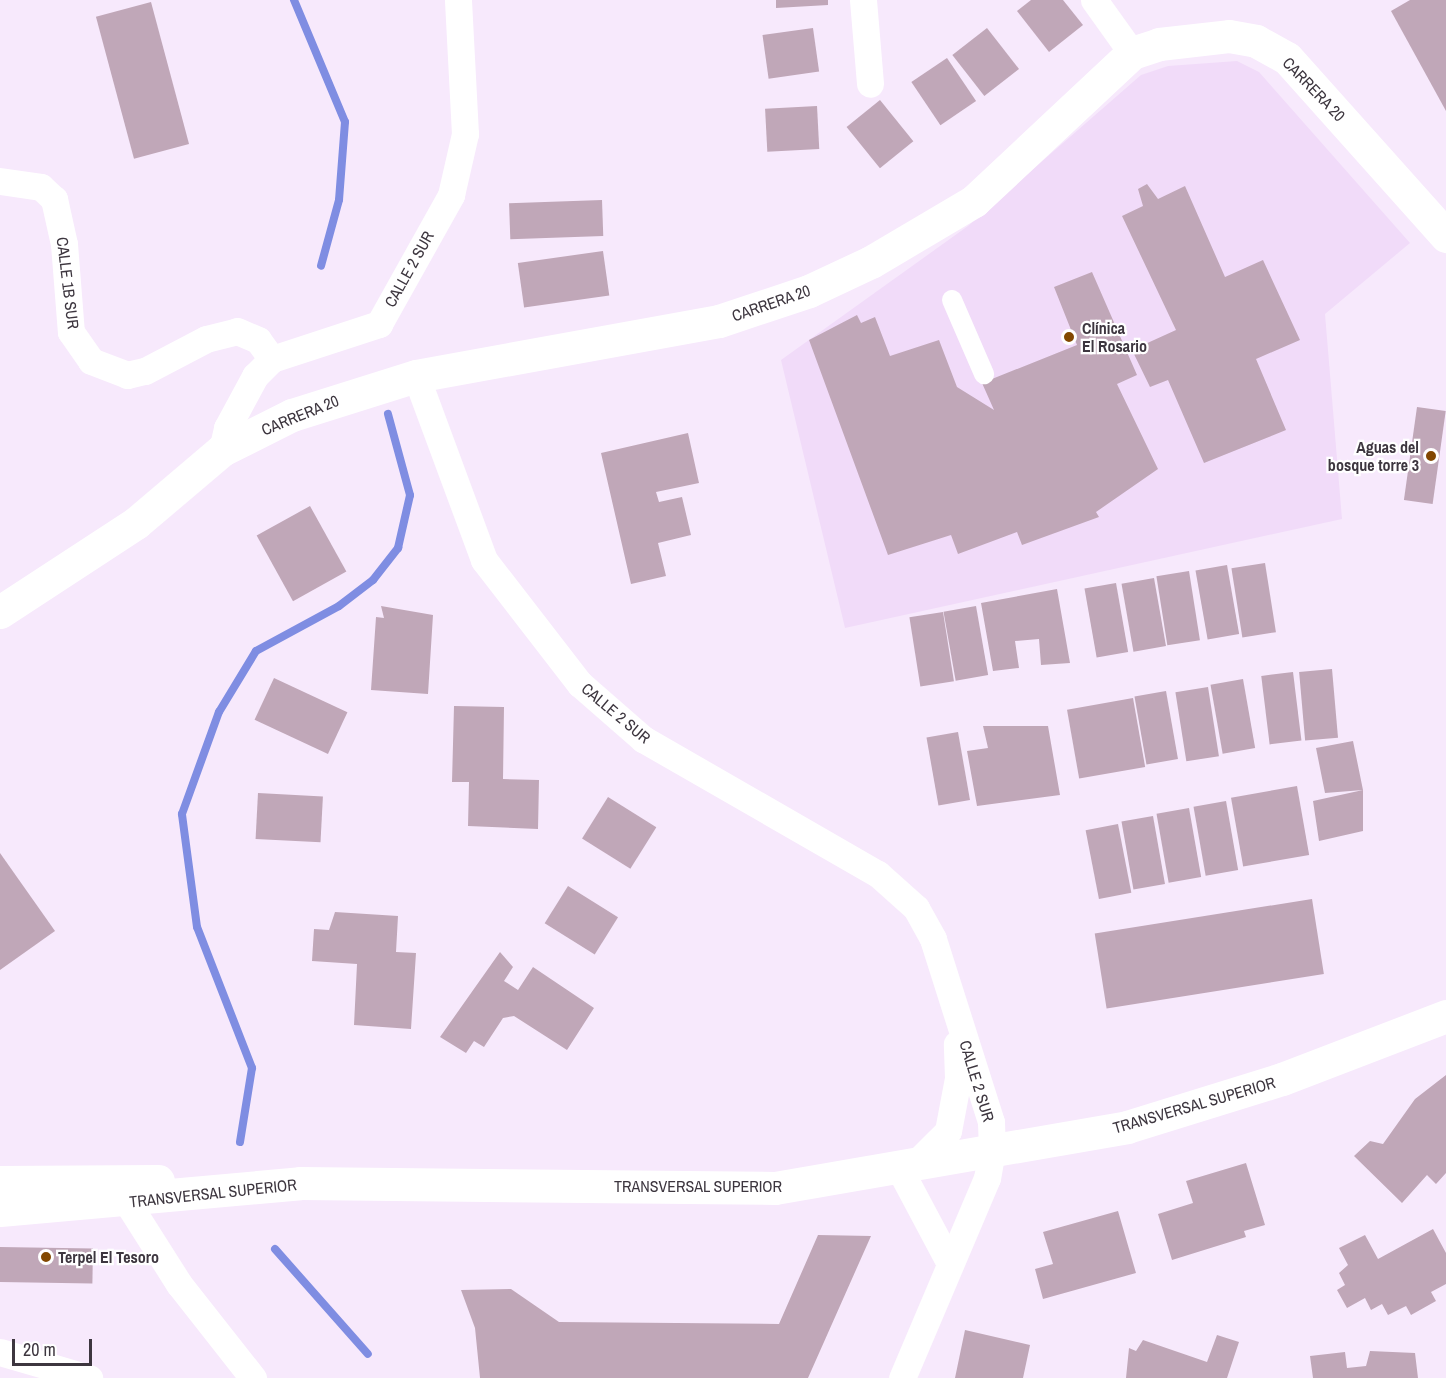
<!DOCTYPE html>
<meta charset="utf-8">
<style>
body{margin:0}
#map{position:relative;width:1446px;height:1378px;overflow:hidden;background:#f7e9fc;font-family:"Archivo Narrow",sans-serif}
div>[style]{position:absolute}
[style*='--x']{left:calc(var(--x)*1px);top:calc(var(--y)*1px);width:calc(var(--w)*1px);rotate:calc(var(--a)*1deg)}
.built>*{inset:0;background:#f1dbf9}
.stream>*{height:8px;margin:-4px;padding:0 4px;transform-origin:4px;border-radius:4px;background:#7f8de2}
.building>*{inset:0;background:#c0a7b8;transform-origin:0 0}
.pedestrian>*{height:20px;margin:-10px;padding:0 10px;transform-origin:10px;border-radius:10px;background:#fff}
.minor>*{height:27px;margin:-13.5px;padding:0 13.5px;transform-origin:13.5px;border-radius:13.5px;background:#fff}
.tertiary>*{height:33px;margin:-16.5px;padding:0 16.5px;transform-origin:16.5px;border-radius:16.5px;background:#fff}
.secondary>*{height:33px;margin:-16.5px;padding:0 16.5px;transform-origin:16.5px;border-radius:16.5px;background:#fff}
.dots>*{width:16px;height:16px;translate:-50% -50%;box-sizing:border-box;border:3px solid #fff;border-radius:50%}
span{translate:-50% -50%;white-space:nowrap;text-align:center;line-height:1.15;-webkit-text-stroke:4.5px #fff;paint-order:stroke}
.street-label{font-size:16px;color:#3d363f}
.poi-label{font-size:16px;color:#3d363f;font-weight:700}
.left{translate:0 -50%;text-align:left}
.right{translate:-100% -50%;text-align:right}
.scale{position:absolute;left:12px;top:1339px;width:80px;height:27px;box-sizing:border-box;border:3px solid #3d363f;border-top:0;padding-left:8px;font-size:18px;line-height:21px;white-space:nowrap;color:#3d363f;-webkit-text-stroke:4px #fff;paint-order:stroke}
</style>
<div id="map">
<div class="built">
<div style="clip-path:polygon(1237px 61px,1259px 72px,1410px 243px,1325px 314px,1342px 519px,845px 628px,781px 360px,968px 226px,1141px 75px,1168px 66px)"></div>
</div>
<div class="stream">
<div style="--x:294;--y:0;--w:132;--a:67.3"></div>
<div style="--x:345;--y:122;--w:78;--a:94.4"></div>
<div style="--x:339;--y:200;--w:68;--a:105.3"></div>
<div style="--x:240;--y:1142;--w:75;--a:-80.8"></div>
<div style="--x:252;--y:1068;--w:151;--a:-111.3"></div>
<div style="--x:197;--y:927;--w:114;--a:-97.6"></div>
<div style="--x:182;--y:814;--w:109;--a:-70.1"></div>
<div style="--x:219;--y:712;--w:71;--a:-58.8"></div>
<div style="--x:256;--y:651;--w:94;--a:-28.5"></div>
<div style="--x:339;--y:606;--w:43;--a:-37.4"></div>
<div style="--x:373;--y:580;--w:41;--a:-52"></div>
<div style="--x:398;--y:548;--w:54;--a:-77.2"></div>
<div style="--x:410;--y:495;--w:84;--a:-105.2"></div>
<div style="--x:275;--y:1249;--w:140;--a:48.5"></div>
</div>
<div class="building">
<div style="clip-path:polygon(776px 0,828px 0,828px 5px,776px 8px)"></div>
<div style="clip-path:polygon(1031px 0,1063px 0,1083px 25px,1049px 52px,1017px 11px)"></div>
<div style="clip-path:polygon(1410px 0,1446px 0,1446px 111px,1391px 11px)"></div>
<div style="left:151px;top:2px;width:147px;height:57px;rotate:75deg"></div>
<div style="left:813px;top:28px;width:44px;height:51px;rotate:82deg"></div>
<div style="left:987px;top:28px;width:52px;height:44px;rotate:52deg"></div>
<div style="left:947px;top:58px;width:52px;height:43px;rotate:56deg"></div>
<div style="left:880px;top:100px;width:53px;height:43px;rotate:51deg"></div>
<div style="left:817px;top:106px;width:43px;height:52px;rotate:87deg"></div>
<div style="clip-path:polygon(1147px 184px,1158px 199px,1185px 186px,1225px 277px,1263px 260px,1300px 340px,1256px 359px,1286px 430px,1204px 463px,1168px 380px,1150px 387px,1132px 350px,1176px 330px,1122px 216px,1143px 206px,1138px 189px)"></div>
<div style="left:602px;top:200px;width:36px;height:93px;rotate:88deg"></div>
<div style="left:603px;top:251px;width:45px;height:86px;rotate:82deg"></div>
<div style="clip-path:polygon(1092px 272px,1137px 375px,1117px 384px,1158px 469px,1096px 512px,1099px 517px,1022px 545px,1017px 532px,958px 554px,951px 535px,888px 555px,809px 340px,857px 315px,861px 323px,875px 317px,890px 356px,939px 340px,957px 387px,994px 410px,982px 383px,1077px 345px,1054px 287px)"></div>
<div style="left:1417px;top:407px;width:29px;height:94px;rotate:8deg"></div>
<div style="clip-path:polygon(688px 433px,699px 483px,656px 492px,659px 502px,682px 497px,691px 535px,658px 543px,666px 576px,631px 584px,601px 453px)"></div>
<div style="left:310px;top:506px;width:75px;height:61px;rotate:61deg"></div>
<div style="left:1265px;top:563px;width:70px;height:34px;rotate:81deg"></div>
<div style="left:1227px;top:565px;width:70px;height:32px;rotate:80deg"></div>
<div style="left:1189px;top:571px;width:70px;height:33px;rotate:81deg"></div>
<div style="left:1154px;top:578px;width:69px;height:33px;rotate:80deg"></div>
<div style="left:1116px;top:583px;width:70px;height:32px;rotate:80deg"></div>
<div style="clip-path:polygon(1057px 589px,1070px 663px,1041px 665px,1039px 639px,1015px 641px,1019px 668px,993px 671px,981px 603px)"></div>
<div style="clip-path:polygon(381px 606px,433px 615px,428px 694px,371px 690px,376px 617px,384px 618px)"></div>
<div style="left:976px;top:606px;width:70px;height:33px;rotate:80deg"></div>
<div style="left:943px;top:612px;width:70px;height:34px;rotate:81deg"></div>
<div style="left:1332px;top:669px;width:69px;height:33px;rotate:85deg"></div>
<div style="left:1293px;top:672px;width:69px;height:32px;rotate:83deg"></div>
<div style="left:274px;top:678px;width:81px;height:46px;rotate:25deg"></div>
<div style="left:1243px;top:679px;width:70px;height:33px;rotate:80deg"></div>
<div style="left:1208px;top:687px;width:70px;height:33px;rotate:81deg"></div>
<div style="left:1166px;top:691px;width:69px;height:32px;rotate:80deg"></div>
<div style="left:1133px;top:698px;width:70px;height:67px;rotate:80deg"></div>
<div style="clip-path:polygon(454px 706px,504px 707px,503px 779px,539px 780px,538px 829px,468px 826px,469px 782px,452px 782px)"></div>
<div style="clip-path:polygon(983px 726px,1048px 726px,1060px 795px,977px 806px,967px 751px,988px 748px)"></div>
<div style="left:958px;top:732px;width:69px;height:32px;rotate:80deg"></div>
<div style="clip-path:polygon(1353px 741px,1363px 790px,1363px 831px,1319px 841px,1313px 801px,1363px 790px,1325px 793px,1316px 748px)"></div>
<div style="left:1297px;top:786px;width:70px;height:67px;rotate:80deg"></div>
<div style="left:258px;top:793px;width:65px;height:46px;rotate:3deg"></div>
<div style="left:608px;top:797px;width:57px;height:49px;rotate:32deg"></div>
<div style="left:1226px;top:801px;width:70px;height:33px;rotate:80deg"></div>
<div style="left:1189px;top:808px;width:70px;height:33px;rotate:80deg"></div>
<div style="left:1153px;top:816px;width:69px;height:32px;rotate:80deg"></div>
<div style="left:1118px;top:824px;width:70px;height:33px;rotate:79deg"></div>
<div style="clip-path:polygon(0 853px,55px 931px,0 970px)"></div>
<div style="left:568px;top:886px;width:59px;height:44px;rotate:32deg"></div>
<div style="left:1312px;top:899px;width:76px;height:220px;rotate:81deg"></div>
<div style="clip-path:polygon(335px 912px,398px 916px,396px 952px,416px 953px,411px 1029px,354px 1025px,357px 964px,312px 961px,314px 929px,329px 930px)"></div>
<div style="clip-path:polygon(500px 952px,513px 967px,504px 981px,518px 990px,533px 967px,594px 1008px,567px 1050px,514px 1016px,503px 1018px,484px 1047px,474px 1041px,466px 1053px,440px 1037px)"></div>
<div style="clip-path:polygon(1446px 1075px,1446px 1173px,1436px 1184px,1427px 1175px,1402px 1203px,1354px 1156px,1370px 1141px,1383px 1144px,1415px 1099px)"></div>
<div style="clip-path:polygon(1246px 1163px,1265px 1225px,1244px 1231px,1246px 1237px,1172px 1260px,1158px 1214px,1193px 1203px,1186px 1181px)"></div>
<div style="clip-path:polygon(1118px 1211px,1136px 1273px,1043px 1299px,1035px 1269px,1053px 1264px,1043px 1232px)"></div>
<div style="clip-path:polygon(1433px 1229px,1446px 1253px,1446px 1284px,1431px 1292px,1436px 1301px,1411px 1315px,1406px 1306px,1388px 1315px,1382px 1304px,1371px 1310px,1365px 1298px,1347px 1308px,1337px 1290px,1345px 1285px,1339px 1273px,1348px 1265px,1339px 1248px,1365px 1235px,1378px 1259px)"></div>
<div style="clip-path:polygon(818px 1235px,871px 1236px,808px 1378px,480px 1378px,475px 1328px,461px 1290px,511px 1289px,559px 1322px,779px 1324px)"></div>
<div style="left:0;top:1247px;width:93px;height:35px;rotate:1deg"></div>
<div style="clip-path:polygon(965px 1330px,1030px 1345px,1023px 1378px,955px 1378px)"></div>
<div style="clip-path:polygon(1217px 1335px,1239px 1342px,1227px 1378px,1126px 1378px,1129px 1348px,1136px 1351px,1143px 1340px,1207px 1362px)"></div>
<div style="clip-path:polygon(1370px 1351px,1415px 1353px,1418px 1378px,1313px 1378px,1310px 1356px,1345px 1352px,1347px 1368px,1366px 1366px)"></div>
</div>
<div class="pedestrian">
<div style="--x:952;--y:300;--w:81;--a:66.6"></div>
</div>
<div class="minor">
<div style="--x:863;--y:0;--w:84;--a:85.2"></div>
<div style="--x:1094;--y:0;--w:65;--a:54.4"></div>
<div style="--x:0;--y:181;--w:41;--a:8.3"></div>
<div style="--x:41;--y:187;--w:18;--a:43"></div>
<div style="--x:54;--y:199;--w:46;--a:77.5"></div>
<div style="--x:64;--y:244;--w:88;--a:85.5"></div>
<div style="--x:71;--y:332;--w:35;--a:55"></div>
<div style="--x:91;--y:361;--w:39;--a:21"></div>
<div style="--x:127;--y:375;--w:18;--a:-13"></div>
<div style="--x:145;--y:371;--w:69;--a:-27.7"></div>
<div style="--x:206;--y:339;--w:32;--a:-14"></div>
<div style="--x:237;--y:331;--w:23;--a:23"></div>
<div style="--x:258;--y:340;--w:24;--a:54"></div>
<div style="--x:416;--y:376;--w:196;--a:69.7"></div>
<div style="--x:484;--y:560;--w:157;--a:52.3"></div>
<div style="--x:580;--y:684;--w:84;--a:41.1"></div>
<div style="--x:643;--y:739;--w:271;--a:29.9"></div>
<div style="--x:878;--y:874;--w:51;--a:41.8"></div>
<div style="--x:916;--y:908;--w:35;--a:61"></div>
<div style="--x:933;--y:939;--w:192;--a:72.4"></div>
<div style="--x:991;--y:1122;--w:28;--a:88"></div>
<div style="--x:992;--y:1150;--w:28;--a:100"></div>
<div style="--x:987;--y:1178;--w:217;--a:113"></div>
<div style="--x:222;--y:450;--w:23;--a:-77"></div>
<div style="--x:227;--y:428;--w:59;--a:-61.7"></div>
<div style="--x:255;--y:376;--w:24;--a:-45"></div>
<div style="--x:272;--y:359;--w:113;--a:-18.1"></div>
<div style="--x:379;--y:324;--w:148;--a:-60.8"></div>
<div style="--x:451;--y:195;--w:63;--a:-77.1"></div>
<div style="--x:465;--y:134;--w:134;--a:-93"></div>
<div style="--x:916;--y:1163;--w:45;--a:-45"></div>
<div style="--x:948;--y:1131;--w:54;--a:-79.3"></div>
<div style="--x:958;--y:1078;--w:34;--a:-92"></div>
<div style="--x:898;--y:1166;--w:111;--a:62"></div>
<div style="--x:127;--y:1202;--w:97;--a:57.6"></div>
<div style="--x:179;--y:1284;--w:120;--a:51.8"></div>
<div style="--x:0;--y:1352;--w:93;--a:16.3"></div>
</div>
<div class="tertiary">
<div style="--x:0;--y:612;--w:163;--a:-33.2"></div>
<div style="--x:136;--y:523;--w:113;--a:-40.3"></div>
<div style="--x:222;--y:450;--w:78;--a:-26.6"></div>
<div style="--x:292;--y:415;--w:130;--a:-17.5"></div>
<div style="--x:416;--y:376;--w:308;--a:-10.3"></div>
<div style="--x:719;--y:321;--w:95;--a:-18.4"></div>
<div style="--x:809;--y:291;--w:68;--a:-25.1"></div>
<div style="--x:871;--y:262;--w:120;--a:-30.6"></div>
<div style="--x:974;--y:201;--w:216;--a:-43.1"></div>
<div style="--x:1132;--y:53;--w:28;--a:-18"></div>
<div style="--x:1159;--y:44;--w:70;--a:-6.5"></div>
<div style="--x:1229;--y:36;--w:27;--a:10"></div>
<div style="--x:1256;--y:41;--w:35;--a:29"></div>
<div style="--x:1287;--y:58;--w:239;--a:48.2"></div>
</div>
<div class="secondary">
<div style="--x:0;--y:1182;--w:158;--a:-0.4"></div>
<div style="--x:0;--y:1210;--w:301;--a:-5.1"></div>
<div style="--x:300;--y:1183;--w:475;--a:0.6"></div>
<div style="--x:775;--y:1188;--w:357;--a:-9.8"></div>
<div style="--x:1127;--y:1127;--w:162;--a:-17.2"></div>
<div style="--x:1282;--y:1079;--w:176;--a:-21"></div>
</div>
<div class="dots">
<div style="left:1069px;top:337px;background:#824700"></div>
<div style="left:1431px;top:456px;background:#824700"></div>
<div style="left:46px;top:1257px;background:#824700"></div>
</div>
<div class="street-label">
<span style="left:1314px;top:89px;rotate:46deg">CARRERA 20</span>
<span style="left:409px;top:269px;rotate:-61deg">CALLE 2 SUR</span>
<span style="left:68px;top:283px;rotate:83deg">CALLE 1B SUR</span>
<span style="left:771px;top:303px;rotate:-19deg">CARRERA 20</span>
<span style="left:300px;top:415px;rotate:-22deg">CARRERA 20</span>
<span style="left:616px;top:713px;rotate:40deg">CALLE 2 SUR</span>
<span style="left:977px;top:1081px;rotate:73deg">CALLE 2 SUR</span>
<span style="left:1194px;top:1105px;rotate:-16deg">TRANSVERSAL SUPERIOR</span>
<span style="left:698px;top:1186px">TRANSVERSAL SUPERIOR</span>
<span style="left:213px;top:1193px;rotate:-6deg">TRANSVERSAL SUPERIOR</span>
</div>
<div class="poi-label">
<span class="left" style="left:1082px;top:337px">Clínica<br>El Rosario</span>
<span class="right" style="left:1419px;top:456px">Aguas del<br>bosque torre 3</span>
<span class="left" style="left:58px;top:1257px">Terpel El Tesoro</span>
</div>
<div class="scale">20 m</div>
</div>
